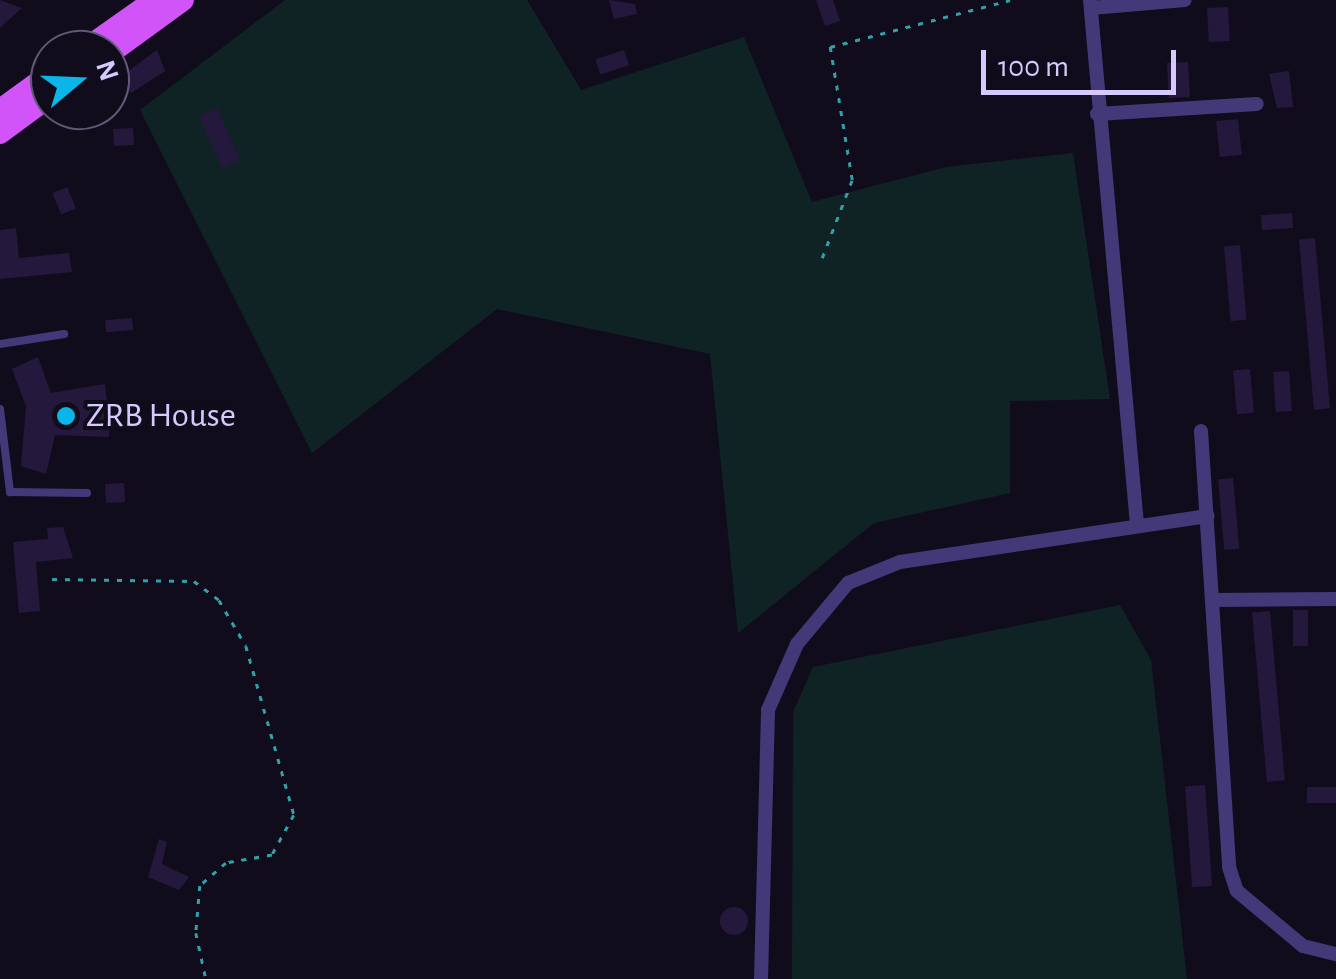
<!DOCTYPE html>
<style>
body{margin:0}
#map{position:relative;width:1336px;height:979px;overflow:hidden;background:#110c1c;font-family:"Alegreya Sans",sans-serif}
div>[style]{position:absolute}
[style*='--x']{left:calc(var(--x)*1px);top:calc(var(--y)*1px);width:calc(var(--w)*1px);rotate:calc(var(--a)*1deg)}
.green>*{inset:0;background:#0f2325}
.building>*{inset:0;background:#24193c;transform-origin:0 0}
.round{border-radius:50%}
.path>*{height:2.5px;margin-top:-1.25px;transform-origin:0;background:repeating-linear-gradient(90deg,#31a0a9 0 5px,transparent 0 13px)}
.lane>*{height:8px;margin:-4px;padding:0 4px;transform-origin:4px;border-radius:4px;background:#433979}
.street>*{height:14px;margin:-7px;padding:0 7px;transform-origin:7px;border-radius:7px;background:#433979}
.primary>*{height:22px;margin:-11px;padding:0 11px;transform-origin:11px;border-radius:11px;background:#d054f8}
.dots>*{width:28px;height:28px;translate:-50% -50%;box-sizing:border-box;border:5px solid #110c1c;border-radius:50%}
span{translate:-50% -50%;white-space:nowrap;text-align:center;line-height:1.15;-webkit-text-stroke:8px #110c1c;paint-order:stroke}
.poi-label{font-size:35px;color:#d5c9fd}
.left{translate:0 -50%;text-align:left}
.north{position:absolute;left:30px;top:30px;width:100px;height:100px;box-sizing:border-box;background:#110c1c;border:2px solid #5f5876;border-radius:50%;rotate:71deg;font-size:28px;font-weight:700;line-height:40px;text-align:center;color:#d5c9fd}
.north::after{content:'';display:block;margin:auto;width:35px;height:45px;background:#09b5e9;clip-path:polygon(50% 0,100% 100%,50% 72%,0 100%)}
.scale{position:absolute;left:981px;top:50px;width:195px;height:45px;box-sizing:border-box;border:5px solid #d5c9fd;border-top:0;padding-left:12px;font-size:30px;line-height:35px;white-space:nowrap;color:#d5c9fd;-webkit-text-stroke:8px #110c1c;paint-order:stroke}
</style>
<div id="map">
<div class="green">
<div style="clip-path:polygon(285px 0,527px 0,581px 90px,744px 37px,812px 202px,946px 167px,1073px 153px,1110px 399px,1010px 401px,1010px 493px,874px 523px,738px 633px,710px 354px,497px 309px,312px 453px,140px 110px)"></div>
<div style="clip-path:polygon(1120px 605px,1151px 660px,1187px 979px,792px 979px,793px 712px,813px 667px)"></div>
</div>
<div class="building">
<div style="clip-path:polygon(0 0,22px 8px,0 28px)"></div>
<div style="clip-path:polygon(609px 0,635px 4px,637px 14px,614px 19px)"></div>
<div style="clip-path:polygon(816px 0,833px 0,840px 21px,825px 26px)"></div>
<div style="left:1228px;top:7px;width:34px;height:21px;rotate:87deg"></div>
<div style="clip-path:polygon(157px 50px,165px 71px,131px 93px,120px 77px)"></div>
<div style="left:624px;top:50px;width:16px;height:30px;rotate:72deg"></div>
<div style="left:1188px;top:62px;width:35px;height:21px;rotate:87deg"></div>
<div style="clip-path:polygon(1289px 71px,1293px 107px,1277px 108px,1269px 74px)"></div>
<div style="left:217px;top:108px;width:57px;height:20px;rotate:66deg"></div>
<div style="left:1238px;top:119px;width:36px;height:22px;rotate:84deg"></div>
<div style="left:133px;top:128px;width:17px;height:20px;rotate:87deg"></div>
<div style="left:67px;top:187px;width:23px;height:16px;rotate:67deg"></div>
<div style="left:1292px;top:213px;width:15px;height:31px;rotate:86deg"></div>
<div style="clip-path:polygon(16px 228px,19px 258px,69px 253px,72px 272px,0 279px,0 230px)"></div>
<div style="left:1315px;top:238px;width:171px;height:16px;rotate:85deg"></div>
<div style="left:1240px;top:245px;width:75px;height:16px;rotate:85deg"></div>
<div style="left:132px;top:318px;width:12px;height:27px;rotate:85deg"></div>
<div style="clip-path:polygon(38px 357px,51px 393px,105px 384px,109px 420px,109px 437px,55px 435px,46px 474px,21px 466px,26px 406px,12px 369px)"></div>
<div style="left:1250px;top:369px;width:44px;height:17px;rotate:85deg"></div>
<div style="left:1289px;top:371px;width:40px;height:16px;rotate:86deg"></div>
<div style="left:1233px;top:478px;width:71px;height:15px;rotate:85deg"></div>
<div style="left:124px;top:483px;width:19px;height:19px;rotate:87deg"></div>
<div style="clip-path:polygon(63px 527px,73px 558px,36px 562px,40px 611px,19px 613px,13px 542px,48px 539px,47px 528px)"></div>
<div style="left:1293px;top:610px;width:15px;height:36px"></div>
<div style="left:1270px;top:611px;width:170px;height:18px;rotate:85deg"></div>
<div style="left:1205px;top:785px;width:101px;height:20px;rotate:86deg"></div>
<div style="left:1336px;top:787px;width:16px;height:29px;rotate:90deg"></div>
<div style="clip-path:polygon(159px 839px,167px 842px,162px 864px,189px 877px,179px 890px,148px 877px)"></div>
<div class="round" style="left:720px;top:907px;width:28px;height:28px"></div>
</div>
<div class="path">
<div style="--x:822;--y:258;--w:84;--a:-69"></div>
<div style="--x:852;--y:180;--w:135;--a:-99.4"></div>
<div style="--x:830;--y:47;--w:186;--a:-14.6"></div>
<div style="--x:52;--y:579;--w:142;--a:0.8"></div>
<div style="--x:194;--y:581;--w:31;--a:37"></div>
<div style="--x:219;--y:600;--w:53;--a:59.6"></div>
<div style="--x:246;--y:646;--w:176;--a:74.1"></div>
<div style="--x:294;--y:815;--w:46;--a:118.8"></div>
<div style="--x:272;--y:855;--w:47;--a:170.1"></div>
<div style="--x:226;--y:863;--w:35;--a:139"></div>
<div style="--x:200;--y:886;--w:47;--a:94.9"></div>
<div style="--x:196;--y:933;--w:47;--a:77.7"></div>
</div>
<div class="lane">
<div style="--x:0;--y:344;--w:65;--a:-8.9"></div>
<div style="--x:0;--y:409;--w:84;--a:83.1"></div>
<div style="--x:10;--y:492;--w:77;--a:0.7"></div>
</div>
<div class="street">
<div style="--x:1090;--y:0;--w:527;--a:84.88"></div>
<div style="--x:1091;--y:8;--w:94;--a:-4.9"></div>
<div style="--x:1097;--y:114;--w:160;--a:-3.6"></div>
<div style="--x:1201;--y:431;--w:437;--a:86.3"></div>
<div style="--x:1229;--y:867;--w:25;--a:72"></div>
<div style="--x:1237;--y:891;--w:86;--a:39.8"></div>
<div style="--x:1303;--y:946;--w:34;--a:14"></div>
<div style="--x:1214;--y:600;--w:122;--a:-0.5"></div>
<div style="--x:761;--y:979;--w:269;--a:-88.5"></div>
<div style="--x:768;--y:710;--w:72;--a:-66.3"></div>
<div style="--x:797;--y:644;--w:80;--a:-50.1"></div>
<div style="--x:848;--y:583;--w:56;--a:-22"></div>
<div style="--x:900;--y:562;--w:311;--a:-8.5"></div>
</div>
<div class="primary">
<div style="--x:84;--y:50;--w:87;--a:-35.2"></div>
<div style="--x:110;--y:53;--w:90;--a:-36"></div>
<div style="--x:0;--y:110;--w:62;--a:-35.8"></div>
<div style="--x:0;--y:133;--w:62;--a:-36.5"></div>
</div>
<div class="dots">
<div style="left:66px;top:416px;background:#09b5e9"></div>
</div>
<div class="poi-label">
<span class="left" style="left:86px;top:416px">ZRB House</span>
</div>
<div class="north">N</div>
<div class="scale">100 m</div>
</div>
